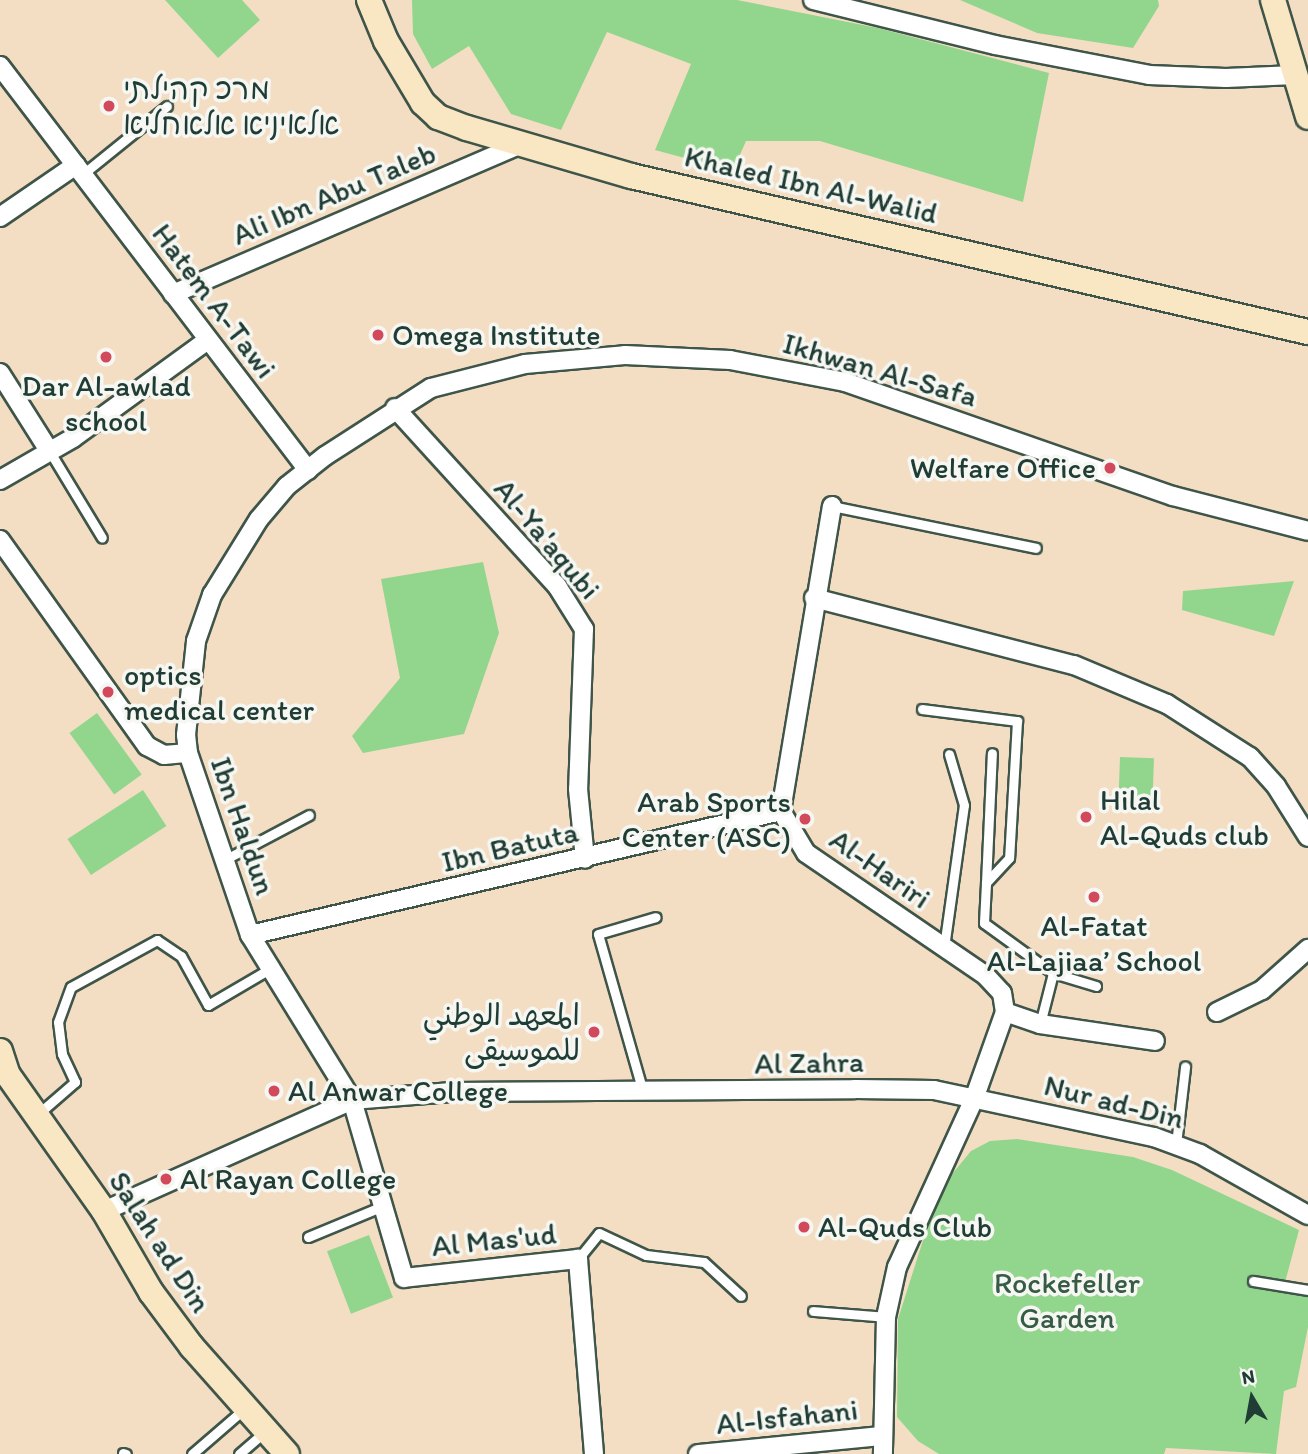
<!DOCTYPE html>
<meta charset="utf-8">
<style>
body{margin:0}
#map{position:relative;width:1308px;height:1454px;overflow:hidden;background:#f3dec3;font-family:Itim,"Playpen Sans Arabic","Playpen Sans Hebrew",sans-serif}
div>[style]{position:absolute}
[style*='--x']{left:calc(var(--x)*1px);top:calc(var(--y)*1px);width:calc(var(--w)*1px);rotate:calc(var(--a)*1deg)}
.green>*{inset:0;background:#92d68e;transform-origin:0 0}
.roads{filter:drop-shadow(2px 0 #3f5549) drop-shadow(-2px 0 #3f5549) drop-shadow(0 2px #3f5549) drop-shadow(0 -2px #3f5549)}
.lane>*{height:9px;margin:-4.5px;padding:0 4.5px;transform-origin:4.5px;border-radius:4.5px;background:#fff}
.street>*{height:18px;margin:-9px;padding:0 9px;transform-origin:9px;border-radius:9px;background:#fff}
.secondary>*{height:24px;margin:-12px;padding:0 12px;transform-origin:12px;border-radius:12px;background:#f9e7c3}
.dots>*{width:19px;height:19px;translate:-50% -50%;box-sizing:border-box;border:4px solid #f6f6f2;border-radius:50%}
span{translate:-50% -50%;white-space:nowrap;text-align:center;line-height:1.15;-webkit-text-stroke:7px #f6f6f2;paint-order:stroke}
.poi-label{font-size:30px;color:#1f3d34}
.left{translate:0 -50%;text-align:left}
.right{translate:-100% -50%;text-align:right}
.street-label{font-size:30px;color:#1f3d34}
.park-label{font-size:30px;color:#365c46}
.north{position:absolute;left:1217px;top:1363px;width:70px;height:70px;-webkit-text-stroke:5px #f6f6f2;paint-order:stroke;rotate:350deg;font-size:19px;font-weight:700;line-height:28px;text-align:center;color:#1f3d34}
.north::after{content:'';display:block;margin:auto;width:24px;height:32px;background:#1f3d34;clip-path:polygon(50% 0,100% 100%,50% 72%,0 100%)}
</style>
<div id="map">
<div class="green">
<div style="clip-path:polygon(165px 0,242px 0,260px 20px,218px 58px)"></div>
<div style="clip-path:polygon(412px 0,737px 0,878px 28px,1049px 73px,1023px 202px,820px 141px,746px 141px,733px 171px,655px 150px,691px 64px,607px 32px,561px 130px,511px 114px,469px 46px,432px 69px,413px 34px)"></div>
<div style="clip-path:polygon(960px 0,1158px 0,1159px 6px,1133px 48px,1037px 33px)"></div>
<div style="clip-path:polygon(483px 562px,499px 633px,464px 734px,363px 753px,352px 736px,400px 678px,381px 579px)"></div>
<div style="clip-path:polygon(1294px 581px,1274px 636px,1182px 610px,1183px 591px)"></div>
<div style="left:97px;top:713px;width:76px;height:34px;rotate:54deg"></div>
<div style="left:1120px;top:757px;width:34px;height:53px;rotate:2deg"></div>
<div style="left:143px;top:790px;width:43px;height:90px;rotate:57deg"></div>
<div style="clip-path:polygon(1017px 1139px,1133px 1157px,1172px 1170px,1299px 1230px,1283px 1290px,1308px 1295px,1308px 1327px,1296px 1387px,1284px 1391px,1276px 1454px,1166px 1448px,1164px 1454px,939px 1454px,918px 1441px,897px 1417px,898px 1319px,939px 1190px,971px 1151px,990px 1141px)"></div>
<div style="left:369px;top:1235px;width:67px;height:45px;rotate:69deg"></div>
</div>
<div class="roads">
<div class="lane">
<div style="--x:83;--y:174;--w:108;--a:-39"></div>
<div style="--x:50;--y:452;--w:100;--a:58.8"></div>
<div style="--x:832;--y:506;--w:208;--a:11.6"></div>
<div style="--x:922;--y:709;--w:96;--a:7.2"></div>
<div style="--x:1017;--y:721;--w:137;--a:93.3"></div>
<div style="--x:1009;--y:858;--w:34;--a:133"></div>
<div style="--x:986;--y:883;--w:40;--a:92.9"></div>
<div style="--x:984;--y:923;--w:85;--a:35.9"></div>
<div style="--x:1053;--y:973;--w:53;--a:104.3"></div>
<div style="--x:224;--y:860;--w:96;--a:-27.9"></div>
<div style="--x:986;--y:883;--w:130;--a:-87.4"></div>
<div style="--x:944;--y:947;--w:143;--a:-82"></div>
<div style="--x:964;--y:805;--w:53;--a:-106.4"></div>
<div style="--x:1053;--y:973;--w:45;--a:16.8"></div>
<div style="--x:643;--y:1092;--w:164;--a:-105.9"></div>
<div style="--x:598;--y:934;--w:60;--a:-16.3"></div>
<div style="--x:38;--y:1114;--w:49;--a:-40.9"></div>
<div style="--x:75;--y:1082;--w:31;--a:-115"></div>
<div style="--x:62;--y:1054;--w:32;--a:-97"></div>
<div style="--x:58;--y:1022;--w:37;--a:-70"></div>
<div style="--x:71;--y:987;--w:98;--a:-28.7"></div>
<div style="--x:157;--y:940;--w:29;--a:34"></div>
<div style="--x:181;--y:956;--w:56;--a:61.1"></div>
<div style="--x:208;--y:1005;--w:73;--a:-30.4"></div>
<div style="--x:1176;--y:1144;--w:78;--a:-83.3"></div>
<div style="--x:308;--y:1237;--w:81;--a:-22.5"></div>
<div style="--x:578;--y:1259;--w:33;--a:-51"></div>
<div style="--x:599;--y:1233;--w:52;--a:25.1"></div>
<div style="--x:646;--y:1255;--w:58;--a:6.9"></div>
<div style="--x:704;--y:1262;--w:50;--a:42.6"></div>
<div style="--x:1253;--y:1281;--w:56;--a:9.3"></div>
<div style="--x:813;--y:1311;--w:73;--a:4.7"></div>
<div style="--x:123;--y:1453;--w:3;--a:18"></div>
<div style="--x:192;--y:1454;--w:69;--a:-40.9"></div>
<div style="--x:239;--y:1454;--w:33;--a:-41"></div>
</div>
<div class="street">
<div style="--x:813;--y:0;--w:187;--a:13.9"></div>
<div style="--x:995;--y:45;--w:157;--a:11"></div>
<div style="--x:1149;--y:75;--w:77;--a:2.2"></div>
<div style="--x:1226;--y:78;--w:69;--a:-2.5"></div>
<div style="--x:0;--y:66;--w:508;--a:52.68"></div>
<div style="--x:0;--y:217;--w:92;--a:-34.4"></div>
<div style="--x:173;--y:294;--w:374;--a:-23.3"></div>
<div style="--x:0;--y:373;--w:93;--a:57.7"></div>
<div style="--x:395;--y:408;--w:241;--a:47.7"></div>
<div style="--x:557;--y:586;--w:51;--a:57.9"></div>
<div style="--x:584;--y:629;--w:160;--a:92.1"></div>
<div style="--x:578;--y:789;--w:70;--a:84.3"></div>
<div style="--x:0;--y:480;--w:84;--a:-29.9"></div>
<div style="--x:73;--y:438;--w:167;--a:-36"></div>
<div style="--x:832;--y:506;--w:309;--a:99.5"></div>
<div style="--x:781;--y:811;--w:49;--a:59.2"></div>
<div style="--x:806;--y:853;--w:218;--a:34.3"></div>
<div style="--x:986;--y:976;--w:23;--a:47"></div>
<div style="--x:1002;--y:993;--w:19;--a:81"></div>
<div style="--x:1005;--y:1012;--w:92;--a:109.6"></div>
<div style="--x:974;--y:1099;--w:185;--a:114.6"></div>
<div style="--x:897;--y:1267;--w:51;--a:102.4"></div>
<div style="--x:886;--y:1317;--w:137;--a:91.3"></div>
<div style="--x:0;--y:540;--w:253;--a:54.5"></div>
<div style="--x:147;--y:746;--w:19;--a:28"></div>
<div style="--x:164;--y:755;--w:24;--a:-5"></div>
<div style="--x:814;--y:598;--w:268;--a:14.5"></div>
<div style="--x:1074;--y:665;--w:101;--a:22.8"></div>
<div style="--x:1167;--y:704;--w:98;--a:32.6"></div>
<div style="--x:1250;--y:757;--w:39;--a:48"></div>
<div style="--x:1276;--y:786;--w:60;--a:57.9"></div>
<div style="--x:250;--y:935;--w:545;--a:-13.14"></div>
<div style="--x:1005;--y:1012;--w:37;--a:19"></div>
<div style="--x:1040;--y:1024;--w:116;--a:8.4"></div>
<div style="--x:1217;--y:1012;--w:50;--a:-26.1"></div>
<div style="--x:1262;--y:990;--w:62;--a:-41.7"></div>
<div style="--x:104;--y:1211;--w:272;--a:-24.1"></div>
<div style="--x:352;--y:1100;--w:100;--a:-4.6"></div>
<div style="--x:452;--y:1092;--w:403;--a:-0.4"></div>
<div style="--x:855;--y:1089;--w:79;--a:0.7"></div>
<div style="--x:934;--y:1090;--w:225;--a:12.1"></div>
<div style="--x:1154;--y:1137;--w:49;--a:20.3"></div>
<div style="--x:1200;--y:1154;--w:124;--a:29.5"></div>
<div style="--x:594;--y:1454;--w:196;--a:-94.7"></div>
<div style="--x:578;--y:1259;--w:175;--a:173.8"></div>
<div style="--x:404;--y:1278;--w:185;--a:-106.3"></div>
<div style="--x:352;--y:1100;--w:194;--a:-121.7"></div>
<div style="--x:250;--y:935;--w:192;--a:-108.8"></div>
<div style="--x:188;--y:753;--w:18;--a:-96"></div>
<div style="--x:186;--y:735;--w:95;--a:-83.9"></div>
<div style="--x:196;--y:641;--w:49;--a:-70.8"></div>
<div style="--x:212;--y:595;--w:89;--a:-58.3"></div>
<div style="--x:259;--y:519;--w:43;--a:-49.7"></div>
<div style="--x:287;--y:486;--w:48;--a:-38.3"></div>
<div style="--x:325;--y:456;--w:126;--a:-32.7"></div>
<div style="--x:431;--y:388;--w:97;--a:-14.3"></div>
<div style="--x:525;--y:364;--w:100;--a:-5.1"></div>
<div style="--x:625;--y:355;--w:105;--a:2.7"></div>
<div style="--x:730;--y:360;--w:117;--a:10.8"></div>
<div style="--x:845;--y:382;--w:347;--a:19.2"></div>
<div style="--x:1173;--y:496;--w:139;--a:14.5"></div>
<div style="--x:698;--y:1454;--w:185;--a:-5.6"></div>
</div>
<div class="secondary">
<div style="--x:369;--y:0;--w:44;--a:67.5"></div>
<div style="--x:386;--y:41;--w:72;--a:59.2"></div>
<div style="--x:423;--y:103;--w:21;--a:43"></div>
<div style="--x:438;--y:117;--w:31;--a:21"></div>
<div style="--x:467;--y:128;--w:171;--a:16.3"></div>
<div style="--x:631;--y:176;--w:695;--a:12.98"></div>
<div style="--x:1273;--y:0;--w:122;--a:73.3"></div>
<div style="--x:0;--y:1051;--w:25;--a:72"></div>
<div style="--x:8;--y:1075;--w:166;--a:54.8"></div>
<div style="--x:104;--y:1211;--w:94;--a:59.9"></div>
<div style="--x:151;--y:1292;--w:69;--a:53.3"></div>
<div style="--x:192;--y:1347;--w:143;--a:48.4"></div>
</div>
</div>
<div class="dots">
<div style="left:109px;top:106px;background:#d1495b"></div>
<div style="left:378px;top:335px;background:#d1495b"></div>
<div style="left:106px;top:357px;background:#d1495b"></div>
<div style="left:1110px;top:468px;background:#d1495b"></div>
<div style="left:108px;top:692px;background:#d1495b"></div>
<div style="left:1086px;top:817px;background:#d1495b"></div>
<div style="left:805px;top:819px;background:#d1495b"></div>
<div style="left:1094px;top:897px;background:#d1495b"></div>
<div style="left:594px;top:1032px;background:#d1495b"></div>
<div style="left:274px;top:1091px;background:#d1495b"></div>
<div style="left:166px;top:1179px;background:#d1495b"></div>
<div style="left:804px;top:1227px;background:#d1495b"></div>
</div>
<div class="poi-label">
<span class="left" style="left:123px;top:106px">מרכ קהילתי<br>אלאיניא אלאחליא</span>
<span class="left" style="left:392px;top:335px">Omega Institute</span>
<span style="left:106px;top:403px">Dar Al-awlad<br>school</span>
<span class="right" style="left:1096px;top:468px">Welfare Office</span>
<span class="left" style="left:124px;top:692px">optics<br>medical center</span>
<span class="left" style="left:1100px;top:817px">Hilal<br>Al-Quds club</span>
<span class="right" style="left:791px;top:819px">Arab Sports<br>Center (ASC)</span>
<span style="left:1094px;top:943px">Al-Fatat<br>Al-Lajiaa’ School</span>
<span class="right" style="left:580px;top:1032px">المعهد الوطني<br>للموسيقى</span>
<span class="left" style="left:288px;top:1091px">Al Anwar College</span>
<span class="left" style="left:180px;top:1179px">Al Rayan College</span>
<span class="left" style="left:818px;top:1227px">Al-Quds Club</span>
</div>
<div class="street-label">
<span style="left:811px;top:185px;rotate:13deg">Khaled Ibn Al-Walid</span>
<span style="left:334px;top:194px;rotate:-23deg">Ali Ibn Abu Taleb</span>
<span style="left:214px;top:301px;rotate:53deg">Hatem A-Tawi</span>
<span style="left:880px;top:370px;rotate:16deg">Ikhwan Al-Safa</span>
<span style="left:547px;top:539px;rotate:50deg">Al-Ya'aqubi</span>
<span style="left:243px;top:826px;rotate:71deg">Ibn Haldun</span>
<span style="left:510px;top:847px;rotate:-13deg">Ibn Batuta</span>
<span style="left:880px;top:869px;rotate:35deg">Al-Hariri</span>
<span style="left:809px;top:1063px;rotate:-1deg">Al Zahra</span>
<span style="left:1114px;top:1102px;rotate:14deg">Nur ad-Din</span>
<span style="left:494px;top:1240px;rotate:-6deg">Al Mas'ud</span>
<span style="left:160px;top:1242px;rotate:57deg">Salah ad Din</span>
<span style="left:787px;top:1417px;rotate:-6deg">Al-Isfahani</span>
</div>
<div class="park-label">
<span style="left:1067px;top:1300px">Rockefeller<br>Garden</span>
</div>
<div class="north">N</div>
</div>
